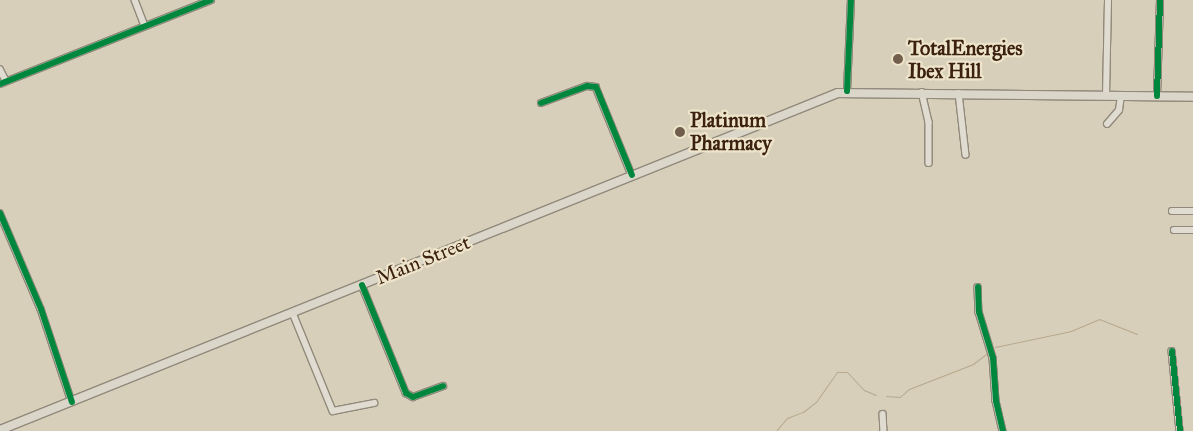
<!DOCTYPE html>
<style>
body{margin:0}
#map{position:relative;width:1193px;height:431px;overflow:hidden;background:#d7cfba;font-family:"IM FELL Great Primer",serif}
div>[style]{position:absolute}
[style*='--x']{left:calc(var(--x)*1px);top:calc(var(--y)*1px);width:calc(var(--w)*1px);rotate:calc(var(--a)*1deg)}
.stream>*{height:1px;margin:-0.5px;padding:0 0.5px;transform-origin:0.5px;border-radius:0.5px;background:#b8a88c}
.roads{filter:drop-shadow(1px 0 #91897b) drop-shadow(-1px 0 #91897b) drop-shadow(0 1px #91897b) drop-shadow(0 -1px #91897b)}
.minor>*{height:5.5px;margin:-2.75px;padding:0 2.75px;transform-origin:2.75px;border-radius:2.75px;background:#e0dcd1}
.major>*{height:8px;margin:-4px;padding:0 4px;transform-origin:4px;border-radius:4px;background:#dad6c9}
.cycleway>*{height:6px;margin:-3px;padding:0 3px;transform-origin:3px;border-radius:3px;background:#00873e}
.dots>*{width:14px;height:14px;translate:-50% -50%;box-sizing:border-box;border:2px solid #ede4ca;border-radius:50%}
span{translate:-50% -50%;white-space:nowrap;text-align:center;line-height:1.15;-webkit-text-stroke:4.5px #ede4ca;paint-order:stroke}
.poi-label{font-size:20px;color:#3c2111;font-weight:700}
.left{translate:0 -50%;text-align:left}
.street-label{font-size:20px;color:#3c2111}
</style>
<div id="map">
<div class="stream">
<div style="--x:995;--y:347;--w:78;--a:-11.9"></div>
<div style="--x:1071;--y:331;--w:30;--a:-23"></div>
<div style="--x:1099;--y:319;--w:41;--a:21.5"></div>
<div style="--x:886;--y:396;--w:14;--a:4"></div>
<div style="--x:900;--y:397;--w:12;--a:-42"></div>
<div style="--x:909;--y:389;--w:69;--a:-21.3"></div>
<div style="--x:973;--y:364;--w:20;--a:-37"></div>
<div style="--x:776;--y:431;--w:17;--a:-50"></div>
<div style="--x:787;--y:418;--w:17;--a:-21"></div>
<div style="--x:803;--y:412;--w:16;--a:-38"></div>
<div style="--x:816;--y:402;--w:37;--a:-55"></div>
<div style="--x:837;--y:372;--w:10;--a:0"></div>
<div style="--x:847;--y:372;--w:25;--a:47"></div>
<div style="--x:864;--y:390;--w:13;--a:23"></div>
</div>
<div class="roads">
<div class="minor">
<div style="--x:135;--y:0;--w:28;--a:69"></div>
<div style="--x:0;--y:69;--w:13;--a:63"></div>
<div style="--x:0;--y:84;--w:227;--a:-21.7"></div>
<div style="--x:847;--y:91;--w:91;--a:-87.5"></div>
<div style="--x:922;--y:92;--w:31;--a:77"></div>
<div style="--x:929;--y:122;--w:41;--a:90"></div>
<div style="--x:959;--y:93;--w:62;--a:83.6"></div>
<div style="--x:1106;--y:96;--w:96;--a:-88.8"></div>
<div style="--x:1157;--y:96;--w:96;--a:-88.2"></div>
<div style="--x:541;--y:103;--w:49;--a:-20.3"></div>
<div style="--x:587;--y:86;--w:9;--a:6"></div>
<div style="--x:596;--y:87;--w:95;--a:67.8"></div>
<div style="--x:1107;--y:124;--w:18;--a:-49"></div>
<div style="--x:1119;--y:110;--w:14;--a:-82"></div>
<div style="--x:1172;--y:211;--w:21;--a:0"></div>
<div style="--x:0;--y:213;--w:104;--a:66.9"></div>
<div style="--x:41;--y:309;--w:98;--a:71.6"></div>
<div style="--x:1174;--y:230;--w:19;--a:0"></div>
<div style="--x:362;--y:285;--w:117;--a:67.8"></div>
<div style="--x:406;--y:393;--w:8;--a:30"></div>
<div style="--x:413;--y:397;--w:32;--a:-20"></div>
<div style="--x:978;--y:287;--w:25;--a:88"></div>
<div style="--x:979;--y:312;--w:48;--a:73.1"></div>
<div style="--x:993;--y:358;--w:43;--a:86"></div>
<div style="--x:996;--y:401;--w:31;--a:77"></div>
<div style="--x:293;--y:313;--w:106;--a:67.8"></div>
<div style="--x:333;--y:411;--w:42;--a:-11"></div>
<div style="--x:1172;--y:351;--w:80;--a:84.3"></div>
<div style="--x:883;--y:414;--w:17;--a:87"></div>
</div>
<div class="major">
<div style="--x:0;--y:430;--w:903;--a:-21.91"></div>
<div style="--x:838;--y:93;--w:355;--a:0.6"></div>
</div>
</div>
<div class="cycleway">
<div style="--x:0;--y:84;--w:227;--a:-21.7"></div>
<div style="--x:847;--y:91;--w:91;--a:-87.5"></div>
<div style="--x:1157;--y:96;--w:96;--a:-88.2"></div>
<div style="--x:541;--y:103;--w:49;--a:-20.3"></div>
<div style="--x:587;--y:86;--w:9;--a:6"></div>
<div style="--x:596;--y:87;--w:95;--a:67.8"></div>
<div style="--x:0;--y:213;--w:104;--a:66.9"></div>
<div style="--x:41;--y:309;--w:98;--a:71.6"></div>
<div style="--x:362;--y:285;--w:117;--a:67.8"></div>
<div style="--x:406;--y:393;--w:8;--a:30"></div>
<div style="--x:413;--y:397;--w:32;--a:-20"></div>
<div style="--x:978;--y:287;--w:25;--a:88"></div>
<div style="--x:979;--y:312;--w:48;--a:73.1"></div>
<div style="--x:993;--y:358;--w:43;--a:86"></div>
<div style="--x:996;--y:401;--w:31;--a:77"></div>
<div style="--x:1172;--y:351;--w:80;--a:84.3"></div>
</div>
<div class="dots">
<div style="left:898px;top:59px;background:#725e4c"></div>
<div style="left:680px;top:132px;background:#725e4c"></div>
</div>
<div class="poi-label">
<span class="left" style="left:908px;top:60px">TotalEnergies<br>Ibex Hill</span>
<span class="left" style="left:690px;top:132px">Platinum<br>Pharmacy</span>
</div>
<div class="street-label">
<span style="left:423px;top:260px;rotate:-22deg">Main Street</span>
</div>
</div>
